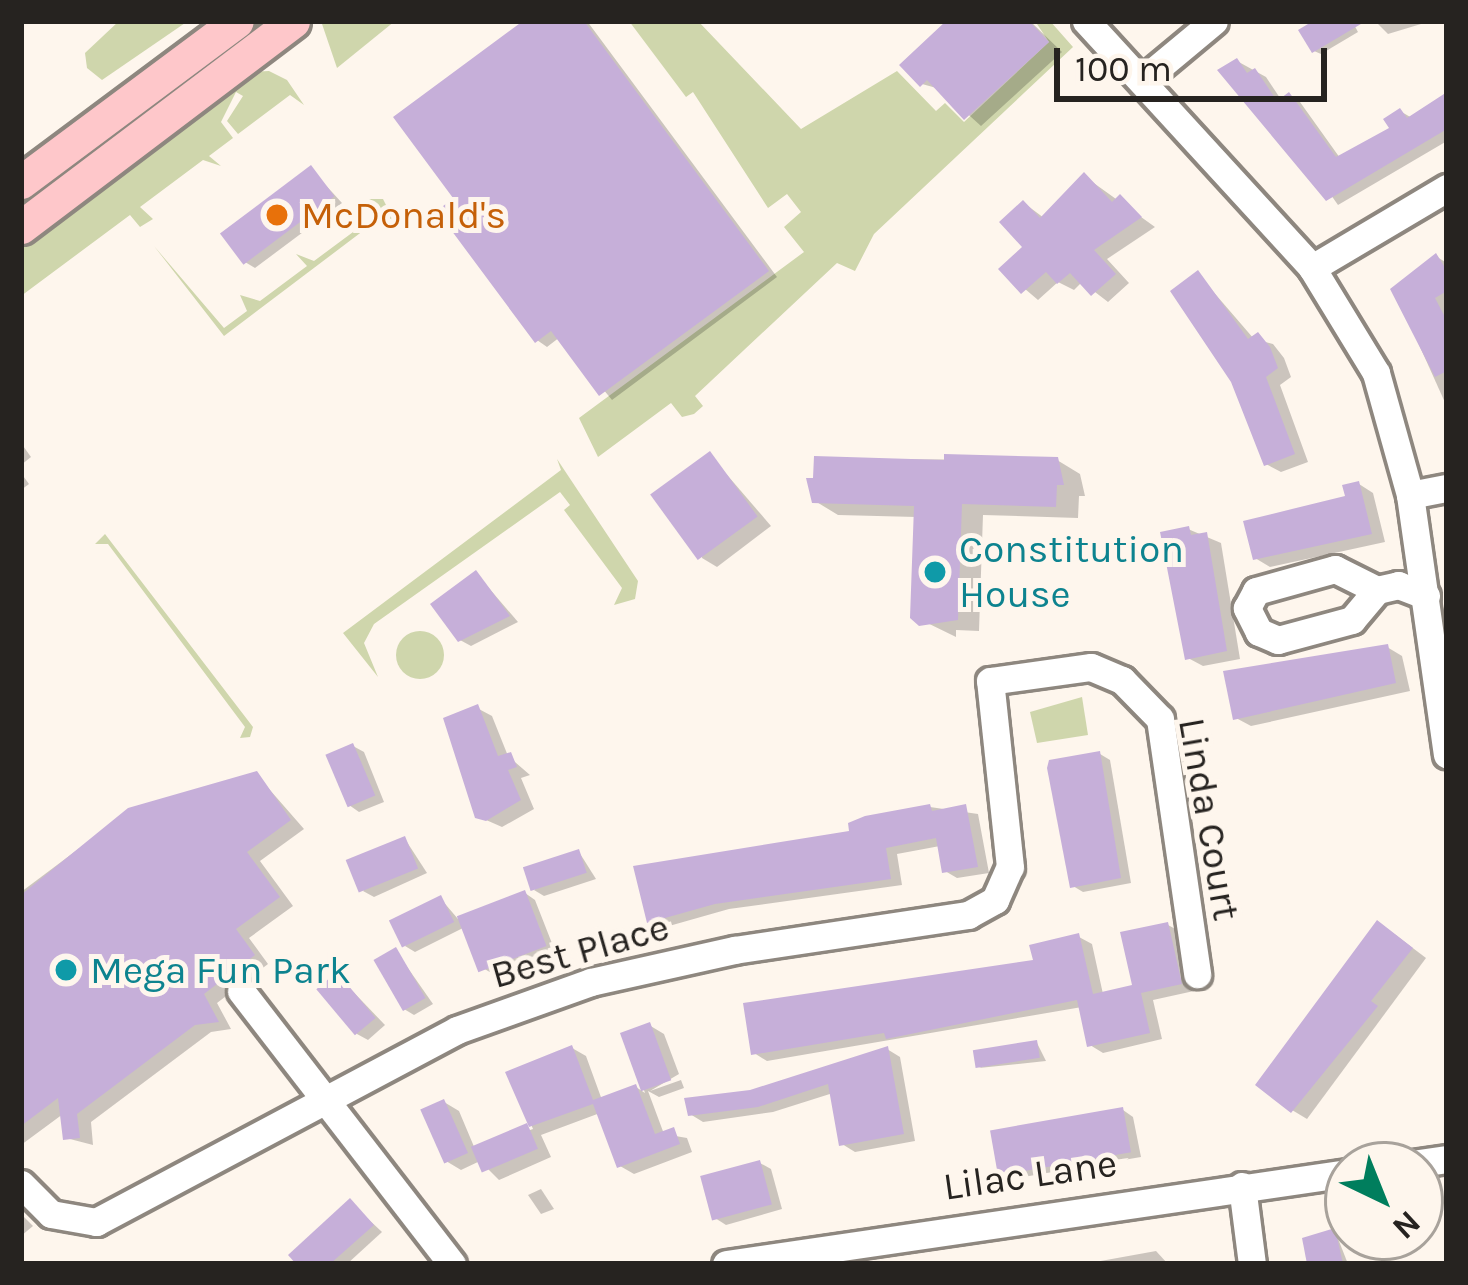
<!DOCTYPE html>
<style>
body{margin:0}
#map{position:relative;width:1468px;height:1285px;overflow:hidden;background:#fef6ed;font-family:Karla,sans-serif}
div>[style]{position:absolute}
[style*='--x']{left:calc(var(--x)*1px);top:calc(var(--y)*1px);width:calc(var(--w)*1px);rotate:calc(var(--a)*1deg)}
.green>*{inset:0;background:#cfd6ac}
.round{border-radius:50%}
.shadow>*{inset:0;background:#0003}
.building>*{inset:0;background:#c6afd9;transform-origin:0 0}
.roads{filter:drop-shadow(3px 0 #8e877f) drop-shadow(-3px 0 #8e877f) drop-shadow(0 3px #8e877f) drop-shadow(0 -3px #8e877f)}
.minor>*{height:27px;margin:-13.5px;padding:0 13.5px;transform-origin:13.5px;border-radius:13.5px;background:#fff}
.major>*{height:33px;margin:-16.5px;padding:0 16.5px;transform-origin:16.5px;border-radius:16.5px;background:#fec7ca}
.dots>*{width:33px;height:33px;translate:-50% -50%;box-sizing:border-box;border:6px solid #fef6ed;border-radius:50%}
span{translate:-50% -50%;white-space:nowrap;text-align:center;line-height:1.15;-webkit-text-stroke:10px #fef6ed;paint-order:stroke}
.food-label{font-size:39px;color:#c56008}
.left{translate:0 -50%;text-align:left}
.culture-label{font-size:39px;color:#0d838f}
.street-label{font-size:39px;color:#262320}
.frame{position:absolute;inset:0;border:24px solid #262320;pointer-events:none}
.north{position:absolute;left:1324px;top:1141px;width:120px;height:120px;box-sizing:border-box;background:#fef6ed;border:3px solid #a8a29b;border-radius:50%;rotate:137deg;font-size:33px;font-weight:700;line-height:48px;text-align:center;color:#262320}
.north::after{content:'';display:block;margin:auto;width:42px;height:54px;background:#007e5d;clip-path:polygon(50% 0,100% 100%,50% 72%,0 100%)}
.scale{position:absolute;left:1054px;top:48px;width:273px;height:54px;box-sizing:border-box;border:6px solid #262320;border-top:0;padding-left:15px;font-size:36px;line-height:42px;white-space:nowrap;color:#262320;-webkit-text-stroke:9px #fef6ed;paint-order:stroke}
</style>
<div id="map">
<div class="green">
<div style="clip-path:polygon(119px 21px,188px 21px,102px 80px,87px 68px,85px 53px)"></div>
<div style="clip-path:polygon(321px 21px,395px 21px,337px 68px)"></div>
<div style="clip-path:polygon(629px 21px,698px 21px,801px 129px,897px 71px,936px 111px,945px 103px,964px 122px,1049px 42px,1035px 21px,1050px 21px,1073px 47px,874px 234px,855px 271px,837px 263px,695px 396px,703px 406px,694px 414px,682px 417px,671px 403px,598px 457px,579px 418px,804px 252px,784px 227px,801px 212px,787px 194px,768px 208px,693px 92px,686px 97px)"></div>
<div style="clip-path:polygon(269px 71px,287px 80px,304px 105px,290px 95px,238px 134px,227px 121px,243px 96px,236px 92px,221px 122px,233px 138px,209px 156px,221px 166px,203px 160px,140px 207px,153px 219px,140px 227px,130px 215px,21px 296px,21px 240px,249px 72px)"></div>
<div style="clip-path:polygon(370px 199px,383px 199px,394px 221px,384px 215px,224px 336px,154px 246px,224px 328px,247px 311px,240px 295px,260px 301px,307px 266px,296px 254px,314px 261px,376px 215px,364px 206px)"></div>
<div style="clip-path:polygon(557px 459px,638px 581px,635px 599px,614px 605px,622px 588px,564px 510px,570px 505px,560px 492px,374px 624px,364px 643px,378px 677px,343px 633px,561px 470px)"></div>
<div style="clip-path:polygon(105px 534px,253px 727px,250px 737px,240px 738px,245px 727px,108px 544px,95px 544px)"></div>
<div class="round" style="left:396px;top:631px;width:48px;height:48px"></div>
<div style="clip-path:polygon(1082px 697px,1088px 735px,1037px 743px,1030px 712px)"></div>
</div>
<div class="shadow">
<div style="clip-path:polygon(528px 21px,587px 21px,777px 277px,612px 400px,560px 337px,547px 347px,537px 340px,457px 199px)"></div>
<div style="clip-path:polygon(951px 21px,1030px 21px,1062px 52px,981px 126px,940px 89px,922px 84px)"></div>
<div style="clip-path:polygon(1319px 21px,1352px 21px,1358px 32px,1321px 54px,1314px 51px)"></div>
<div style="clip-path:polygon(1375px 21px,1431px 21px,1388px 34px)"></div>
<div style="clip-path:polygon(1237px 61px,1266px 77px,1282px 101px,1300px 102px,1340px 158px,1393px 129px,1400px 111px,1412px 118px,1447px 94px,1447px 141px,1338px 205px)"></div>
<div style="clip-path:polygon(311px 169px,342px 203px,255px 268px,245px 262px)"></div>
<div style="clip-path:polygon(1084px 176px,1155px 227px,1107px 259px,1129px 283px,1108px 302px,1082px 282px,1074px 290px,1058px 282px,1038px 300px,1003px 270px,1027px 247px,1024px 203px,1044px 218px)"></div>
<div style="clip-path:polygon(1437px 257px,1447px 263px,1447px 407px,1394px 289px)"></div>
<div style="clip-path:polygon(1198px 274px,1254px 339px,1273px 344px,1284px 358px,1291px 377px,1280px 385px,1308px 462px,1281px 472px,1266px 464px)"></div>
<div style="clip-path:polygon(21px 443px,31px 457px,21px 465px)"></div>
<div style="clip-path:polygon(710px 455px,771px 526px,717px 567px,702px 558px)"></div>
<div style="clip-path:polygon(817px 459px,1057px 460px,1080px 474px,1085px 496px,1079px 496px,1078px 518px,983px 515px,979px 631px,956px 630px,956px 637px,913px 616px,916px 517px,838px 515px,815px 501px)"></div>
<div style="clip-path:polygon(21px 473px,29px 484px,21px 490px)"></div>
<div style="clip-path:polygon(1359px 484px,1373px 493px,1385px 542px,1270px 567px,1255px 558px,1349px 499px)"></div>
<div style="clip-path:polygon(1188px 529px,1221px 543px,1240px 659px,1203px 666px,1188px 658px)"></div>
<div style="clip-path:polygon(476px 573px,518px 622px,471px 646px,460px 640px)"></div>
<div style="clip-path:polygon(1387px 647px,1402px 656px,1410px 691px,1251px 726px,1236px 718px)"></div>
<div style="clip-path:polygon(477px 708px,492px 716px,508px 756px,530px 775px,521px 778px,534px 809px,502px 827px,477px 816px)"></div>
<div style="clip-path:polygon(353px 746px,364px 752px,384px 802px,359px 812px,349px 805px)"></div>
<div style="clip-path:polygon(1100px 754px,1110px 760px,1131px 883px,1083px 892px,1073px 886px)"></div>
<div style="clip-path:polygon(256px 774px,304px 829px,260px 861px,293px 906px,249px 938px,268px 964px,217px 1003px,231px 1029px,211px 1032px,91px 1122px,93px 1145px,66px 1138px,63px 1114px,21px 1145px,21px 892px,129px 811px)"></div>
<div style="clip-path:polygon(930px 807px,978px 814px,989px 873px,957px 878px,945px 871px,940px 846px,897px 854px,902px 885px,729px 909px,662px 928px,650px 921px)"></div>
<div style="clip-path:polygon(405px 839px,427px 873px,374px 897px,363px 891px)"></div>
<div style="clip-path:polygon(579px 852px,596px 879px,544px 896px,534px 890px)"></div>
<div style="clip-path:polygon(525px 893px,535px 900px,555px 951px,493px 974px,483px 968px,465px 927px,415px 952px,405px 946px,441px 899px,458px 919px)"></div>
<div style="clip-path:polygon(1168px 925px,1181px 932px,1194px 991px,1153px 1000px,1162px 1039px,1103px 1053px,1090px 1045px,1082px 1007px,767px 1061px,754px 1053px,1036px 963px,1079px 937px,1092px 944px,1103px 994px,1136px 987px)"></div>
<div style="clip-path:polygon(1393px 933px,1426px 958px,1307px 1119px,1292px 1110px)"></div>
<div style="clip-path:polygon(396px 951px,433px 1004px,414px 1015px,404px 1009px)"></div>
<div style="clip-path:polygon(338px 976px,385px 1025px,368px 1040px,357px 1034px)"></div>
<div style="clip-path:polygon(649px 1025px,664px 1034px,679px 1074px,650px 1091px,681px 1080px,684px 1088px,659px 1097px,648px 1091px,664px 1134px,687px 1138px,692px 1152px,634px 1174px,620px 1166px,600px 1113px,541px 1135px,551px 1157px,499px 1180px,480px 1161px,461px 1170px,446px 1161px,444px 1102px,459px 1111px,475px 1149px,533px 1129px,509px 1073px,572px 1048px,586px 1056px,602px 1100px,636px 1087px,645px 1093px,624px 1034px)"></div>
<div style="clip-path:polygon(1037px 1043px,1046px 1061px,979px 1068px)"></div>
<div style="clip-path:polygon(887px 1049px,900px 1057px,915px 1141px,855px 1152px,842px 1144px,833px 1093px,773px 1112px,703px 1122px,690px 1114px)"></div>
<div style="clip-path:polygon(1123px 1110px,1133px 1117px,1141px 1157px,1012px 1179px,1001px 1172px)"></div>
<div style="clip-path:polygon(760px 1163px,771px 1169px,782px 1209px,726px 1225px,715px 1218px)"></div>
<div style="clip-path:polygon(541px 1189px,554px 1209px,541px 1214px,528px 1195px)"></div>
<div style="clip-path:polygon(350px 1202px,382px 1232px,347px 1264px,300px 1264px)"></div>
<div style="clip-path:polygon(21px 1214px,33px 1226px,21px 1236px)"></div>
<div style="clip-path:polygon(1335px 1231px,1348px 1264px,1310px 1264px)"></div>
<div style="clip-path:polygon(1156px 1251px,1168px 1264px,1084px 1264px)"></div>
</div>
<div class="building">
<div style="clip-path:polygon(523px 21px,584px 21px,769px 271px,599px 396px,551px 331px,535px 343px,437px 211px,453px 198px,393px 117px)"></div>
<div style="clip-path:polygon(946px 21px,1029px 21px,1049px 42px,964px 120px,927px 80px,920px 87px,899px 65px)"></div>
<div style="clip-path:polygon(1313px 21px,1366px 21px,1312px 53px,1298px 30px)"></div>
<div style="clip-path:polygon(1237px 58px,1247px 73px,1255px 68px,1277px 101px,1289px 92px,1336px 157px,1389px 128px,1383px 119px,1400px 108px,1407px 118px,1447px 92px,1447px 129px,1326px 201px,1217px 70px)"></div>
<div style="left:311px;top:165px;width:39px;height:114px;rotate:53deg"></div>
<div style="clip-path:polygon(1084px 172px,1112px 202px,1120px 194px,1142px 217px,1094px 250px,1116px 274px,1091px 296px,1070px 273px,1057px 284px,1046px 272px,1021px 294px,998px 269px,1022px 247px,999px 222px,1023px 200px,1040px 218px)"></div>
<div style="clip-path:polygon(1436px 253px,1447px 271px,1447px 291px,1435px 298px,1447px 321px,1447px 371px,1435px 377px,1390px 289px)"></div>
<div style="clip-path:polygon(1198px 270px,1248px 339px,1258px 332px,1270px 347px,1278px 368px,1266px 377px,1295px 454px,1264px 466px,1231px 382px,1170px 291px)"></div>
<div style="left:710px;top:451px;width:81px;height:74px;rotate:54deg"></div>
<div style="clip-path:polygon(944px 454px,1058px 457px,1064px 485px,1057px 485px,1056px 507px,962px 504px,958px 620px,919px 626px,910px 618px,914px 506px,812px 503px,806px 478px,813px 478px,814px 456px,944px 460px)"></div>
<div style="clip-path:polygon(1359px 481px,1372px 534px,1253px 560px,1243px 521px,1345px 496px,1342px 485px)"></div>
<div style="clip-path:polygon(1189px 526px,1191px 535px,1207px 532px,1227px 651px,1185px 660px,1160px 532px)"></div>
<div style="clip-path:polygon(476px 570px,510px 616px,458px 642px,430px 604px)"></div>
<div style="clip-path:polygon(1388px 644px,1396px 683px,1233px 720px,1223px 671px)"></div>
<div style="clip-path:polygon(478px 704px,498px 756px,511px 752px,517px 767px,508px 770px,521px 800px,486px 821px,475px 818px,443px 718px)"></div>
<div style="left:353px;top:743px;width:57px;height:30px;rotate:67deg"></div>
<div style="clip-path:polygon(1100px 751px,1121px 878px,1070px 888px,1047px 768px,1049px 760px)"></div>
<div style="clip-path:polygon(257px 771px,291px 820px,247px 852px,280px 897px,236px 929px,255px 955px,204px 994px,219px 1022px,195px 1025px,77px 1114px,80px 1138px,63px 1140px,58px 1098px,21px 1126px,21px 895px,128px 808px)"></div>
<div style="clip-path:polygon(930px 804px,932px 811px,966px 804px,978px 867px,942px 873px,936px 838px,886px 848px,891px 879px,715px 904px,647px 923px,633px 866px,849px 831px,848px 823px,865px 816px)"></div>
<div style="left:405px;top:836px;width:35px;height:64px;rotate:68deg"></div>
<div style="left:579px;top:849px;width:25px;height:59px;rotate:72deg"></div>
<div style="left:525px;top:890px;width:60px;height:73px;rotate:69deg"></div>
<div style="left:441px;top:895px;width:30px;height:58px;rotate:64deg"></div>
<div style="clip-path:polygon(1377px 920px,1413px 948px,1371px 1001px,1378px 1006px,1291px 1113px,1255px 1085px)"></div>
<div style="clip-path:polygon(1168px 922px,1182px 984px,1141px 993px,1150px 1033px,1087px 1047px,1077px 1000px,886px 1039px,884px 1033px,751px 1055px,743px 1003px,1033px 960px,1029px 945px,1079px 933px,1093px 994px,1132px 985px,1120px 932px)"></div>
<div style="left:396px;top:947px;width:59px;height:26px;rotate:60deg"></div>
<div style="left:337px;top:972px;width:60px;height:27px;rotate:50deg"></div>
<div style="left:650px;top:1022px;width:62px;height:32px;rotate:70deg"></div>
<div style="left:1037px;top:1040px;width:18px;height:65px;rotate:81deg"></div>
<div style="clip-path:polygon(572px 1045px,593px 1100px,636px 1084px,655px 1134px,674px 1127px,680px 1144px,617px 1168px,593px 1104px,529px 1127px,505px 1072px)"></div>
<div style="clip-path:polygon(888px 1046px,904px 1134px,839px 1146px,828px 1084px,758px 1107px,688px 1116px,684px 1098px,750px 1090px)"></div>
<div style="left:444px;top:1099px;width:59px;height:26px;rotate:66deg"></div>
<div style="left:1123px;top:1107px;width:46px;height:135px;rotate:80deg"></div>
<div style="left:527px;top:1123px;width:28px;height:61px;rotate:67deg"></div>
<div style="left:760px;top:1160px;width:46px;height:62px;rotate:75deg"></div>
<div style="clip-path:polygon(350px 1198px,374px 1225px,330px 1264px,296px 1264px,288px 1255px)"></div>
<div style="clip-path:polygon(1335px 1228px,1343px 1264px,1307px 1264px,1302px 1238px)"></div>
</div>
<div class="roads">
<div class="minor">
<div style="--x:1086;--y:21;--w:335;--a:47.5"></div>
<div style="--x:1312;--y:268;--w:123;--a:58.6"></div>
<div style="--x:1376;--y:373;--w:127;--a:74.4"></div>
<div style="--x:1410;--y:495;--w:262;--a:81.9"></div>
<div style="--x:1143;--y:80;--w:92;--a:-39.7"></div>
<div style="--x:1312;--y:268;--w:157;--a:-30.7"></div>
<div style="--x:1410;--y:495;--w:38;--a:-11"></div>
<div style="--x:1377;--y:590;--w:39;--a:130"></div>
<div style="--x:1352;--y:620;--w:77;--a:164.9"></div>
<div style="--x:1278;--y:640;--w:21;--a:-157"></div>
<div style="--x:1259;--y:632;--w:27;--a:-117"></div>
<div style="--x:1247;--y:608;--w:19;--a:-62"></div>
<div style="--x:1256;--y:591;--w:82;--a:-15.6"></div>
<div style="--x:1335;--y:569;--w:47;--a:26.6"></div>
<div style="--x:1377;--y:590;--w:22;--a:-13"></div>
<div style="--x:1398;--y:585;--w:30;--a:21"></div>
<div style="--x:241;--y:991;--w:345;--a:52.3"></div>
<div style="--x:1406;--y:1165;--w:41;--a:-8.3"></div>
<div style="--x:21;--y:1184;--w:42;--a:45"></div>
<div style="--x:51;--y:1214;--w:46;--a:10.1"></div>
<div style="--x:96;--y:1222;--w:409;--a:-28"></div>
<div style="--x:457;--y:1030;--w:142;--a:-19.7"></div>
<div style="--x:591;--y:982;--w:147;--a:-12.6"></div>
<div style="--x:734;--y:950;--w:237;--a:-8.5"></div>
<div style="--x:968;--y:915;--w:31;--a:-29"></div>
<div style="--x:995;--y:900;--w:36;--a:-66"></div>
<div style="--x:1010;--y:867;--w:187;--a:-96.1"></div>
<div style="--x:990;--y:681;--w:102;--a:-7.9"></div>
<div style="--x:1091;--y:667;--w:34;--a:23"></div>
<div style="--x:1122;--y:680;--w:54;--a:45.7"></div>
<div style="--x:1160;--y:719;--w:258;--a:81.7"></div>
<div style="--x:1242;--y:1186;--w:79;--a:82.7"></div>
<div style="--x:726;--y:1264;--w:629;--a:-8.32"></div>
</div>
<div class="major">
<div style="--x:21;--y:182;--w:269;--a:-36.7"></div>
<div style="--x:21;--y:227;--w:341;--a:-37.1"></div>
</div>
</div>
<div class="dots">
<div style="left:277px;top:215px;background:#e8710a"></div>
<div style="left:935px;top:572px;background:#0f9aa8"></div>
<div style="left:66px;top:970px;background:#0f9aa8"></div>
</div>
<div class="food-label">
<span class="left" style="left:301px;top:215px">McDonald's</span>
</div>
<div class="culture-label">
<span class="left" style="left:959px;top:572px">Constitution<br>House</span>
<span class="left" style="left:90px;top:970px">Mega Fun Park</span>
</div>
<div class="street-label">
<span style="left:1209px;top:819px;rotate:80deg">Linda Court</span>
<span style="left:580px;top:951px;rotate:-16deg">Best Place</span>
<span style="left:1030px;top:1175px;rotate:-8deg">Lilac Lane</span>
</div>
<div class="frame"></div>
<div class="north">N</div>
<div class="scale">100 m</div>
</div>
